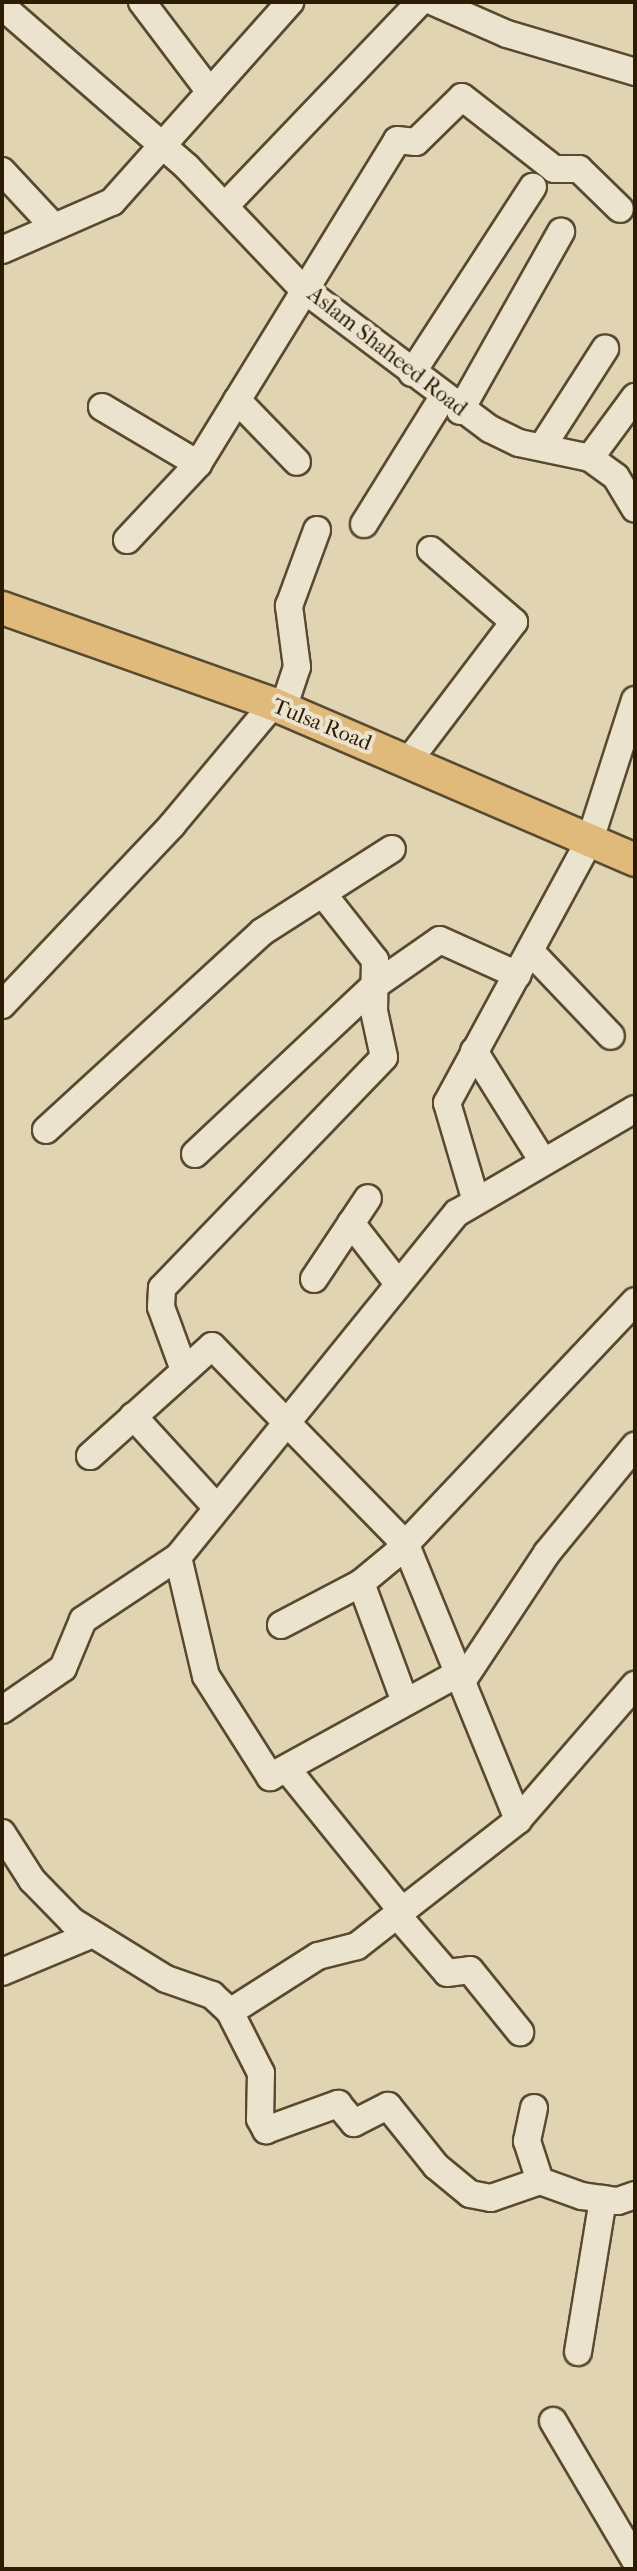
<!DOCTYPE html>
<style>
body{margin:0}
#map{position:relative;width:637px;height:2571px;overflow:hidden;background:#e0d4b3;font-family:"IM FELL French Canon",serif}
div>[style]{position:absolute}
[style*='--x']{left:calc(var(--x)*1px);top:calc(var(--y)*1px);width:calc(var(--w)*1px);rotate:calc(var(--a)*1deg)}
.roads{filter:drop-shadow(2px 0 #594a2f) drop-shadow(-2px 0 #594a2f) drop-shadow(0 2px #594a2f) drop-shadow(0 -2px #594a2f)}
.minor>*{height:26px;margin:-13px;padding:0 13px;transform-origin:13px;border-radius:13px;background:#ebe3ce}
.major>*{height:32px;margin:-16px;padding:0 16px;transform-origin:16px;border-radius:16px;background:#e0ba7a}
span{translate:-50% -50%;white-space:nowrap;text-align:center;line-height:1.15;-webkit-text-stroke:8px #ebe3ce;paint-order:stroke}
.street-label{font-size:22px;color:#2c1c03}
.frame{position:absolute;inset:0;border:4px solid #2c1c03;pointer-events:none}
</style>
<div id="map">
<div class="roads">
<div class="minor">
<div style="--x:142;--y:2;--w:113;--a:52.9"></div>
<div style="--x:434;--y:2;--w:80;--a:23.7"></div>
<div style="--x:507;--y:34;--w:134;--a:16.5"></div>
<div style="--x:2;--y:6;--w:245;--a:41"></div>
<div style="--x:187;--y:167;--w:167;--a:46.5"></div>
<div style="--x:302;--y:288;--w:235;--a:36.9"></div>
<div style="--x:490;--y:429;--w:32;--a:26"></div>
<div style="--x:519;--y:443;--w:73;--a:11.9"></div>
<div style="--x:590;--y:458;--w:32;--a:36"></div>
<div style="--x:616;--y:477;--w:37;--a:59"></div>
<div style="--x:2;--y:171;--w:76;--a:47.1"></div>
<div style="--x:225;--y:206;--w:282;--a:-46.3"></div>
<div style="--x:2;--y:250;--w:120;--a:-23.6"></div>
<div style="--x:112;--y:202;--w:268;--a:-48.3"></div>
<div style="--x:412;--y:373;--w:222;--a:-57"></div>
<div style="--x:237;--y:400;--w:86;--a:45.9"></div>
<div style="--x:102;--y:407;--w:112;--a:30.7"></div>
<div style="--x:460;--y:411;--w:206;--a:-60.6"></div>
<div style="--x:542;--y:447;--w:117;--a:-57.3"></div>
<div style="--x:590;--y:458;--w:76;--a:-53.6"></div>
<div style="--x:364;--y:524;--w:150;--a:-58.1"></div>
<div style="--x:127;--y:540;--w:104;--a:-46.9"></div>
<div style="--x:198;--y:464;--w:380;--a:-58.4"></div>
<div style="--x:397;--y:140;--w:19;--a:6"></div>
<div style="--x:416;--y:142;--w:64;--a:-44.4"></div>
<div style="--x:462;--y:97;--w:117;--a:38"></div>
<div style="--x:554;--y:169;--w:25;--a:0"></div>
<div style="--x:579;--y:169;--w:57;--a:44.3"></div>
<div style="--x:283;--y:709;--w:44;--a:-71.6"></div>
<div style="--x:297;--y:667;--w:62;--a:-97.5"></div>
<div style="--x:289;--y:606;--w:81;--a:-69.8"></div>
<div style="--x:410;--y:759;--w:172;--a:-52.8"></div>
<div style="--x:514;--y:622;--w:110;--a:-139.1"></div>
<div style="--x:530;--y:951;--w:117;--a:46.4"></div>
<div style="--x:2;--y:1005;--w:248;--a:-46.6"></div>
<div style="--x:172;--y:825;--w:158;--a:-50.1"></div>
<div style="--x:474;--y:1051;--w:128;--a:58"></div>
<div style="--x:46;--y:1130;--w:293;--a:-42.5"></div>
<div style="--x:262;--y:932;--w:154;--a:-32.6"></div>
<div style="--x:195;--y:1154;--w:245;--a:-43.2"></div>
<div style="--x:374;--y:986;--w:80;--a:-34.9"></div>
<div style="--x:440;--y:940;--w:85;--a:24.2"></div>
<div style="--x:475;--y:1198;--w:99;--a:-106.4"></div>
<div style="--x:447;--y:1103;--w:299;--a:-61.5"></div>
<div style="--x:590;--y:840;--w:147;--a:-72.2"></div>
<div style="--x:351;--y:1223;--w:75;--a:52.1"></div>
<div style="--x:314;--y:1279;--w:97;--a:-56.3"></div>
<div style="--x:184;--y:1370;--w:67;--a:-110.1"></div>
<div style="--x:161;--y:1307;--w:19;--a:-87"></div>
<div style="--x:162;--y:1288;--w:320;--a:-46.1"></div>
<div style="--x:384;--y:1057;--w:47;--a:-102.3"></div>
<div style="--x:374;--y:1011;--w:51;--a:-88.9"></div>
<div style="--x:375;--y:960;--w:84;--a:-128.2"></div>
<div style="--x:133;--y:1416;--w:123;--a:47.6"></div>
<div style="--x:90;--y:1456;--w:164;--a:-42"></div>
<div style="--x:212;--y:1346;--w:278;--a:45.7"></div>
<div style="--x:406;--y:1545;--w:297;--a:67.8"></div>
<div style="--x:178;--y:1557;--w:122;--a:76.8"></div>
<div style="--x:206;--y:1676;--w:120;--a:57.6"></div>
<div style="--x:270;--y:1777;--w:213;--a:-28.8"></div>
<div style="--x:361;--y:1583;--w:124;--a:69.7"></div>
<div style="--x:281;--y:1625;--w:90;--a:-27.7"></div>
<div style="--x:361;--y:1583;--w:45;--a:-39.6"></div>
<div style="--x:396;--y:1554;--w:348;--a:-46.6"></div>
<div style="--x:463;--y:1680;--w:152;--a:-56.5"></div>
<div style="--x:547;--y:1553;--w:139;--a:-50.6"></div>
<div style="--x:2;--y:1710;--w:74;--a:-34.5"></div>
<div style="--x:63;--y:1668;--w:52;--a:-67.4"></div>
<div style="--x:83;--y:1620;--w:114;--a:-33.6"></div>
<div style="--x:178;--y:1557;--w:443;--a:-51"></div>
<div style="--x:457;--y:1213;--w:206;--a:-30.3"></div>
<div style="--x:287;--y:1769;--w:184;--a:51"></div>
<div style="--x:2;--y:1833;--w:56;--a:57.4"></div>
<div style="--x:32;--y:1880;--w:57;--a:45.7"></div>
<div style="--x:72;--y:1921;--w:110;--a:31.7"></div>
<div style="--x:166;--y:1979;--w:49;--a:19.2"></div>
<div style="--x:212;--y:1995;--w:25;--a:43"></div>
<div style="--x:230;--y:2012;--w:68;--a:63.1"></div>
<div style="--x:261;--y:2073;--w:46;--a:91.2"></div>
<div style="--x:260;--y:2119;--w:13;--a:61"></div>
<div style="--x:266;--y:2130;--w:77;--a:-19.9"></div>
<div style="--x:338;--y:2104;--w:25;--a:50"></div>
<div style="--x:354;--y:2123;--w:38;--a:-27"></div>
<div style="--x:388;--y:2106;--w:77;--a:51.3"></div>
<div style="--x:436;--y:2166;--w:44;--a:39.5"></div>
<div style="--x:470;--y:2194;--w:21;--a:11"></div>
<div style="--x:491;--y:2198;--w:52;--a:-19.1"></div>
<div style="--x:540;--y:2181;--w:45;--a:19.7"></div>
<div style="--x:582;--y:2196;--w:36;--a:8"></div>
<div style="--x:618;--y:2201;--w:18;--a:-19"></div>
<div style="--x:398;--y:1916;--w:75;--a:49.3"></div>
<div style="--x:447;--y:1973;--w:23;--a:-7"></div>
<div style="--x:470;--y:1970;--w:80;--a:51.1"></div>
<div style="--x:2;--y:1972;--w:96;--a:-22.6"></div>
<div style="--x:230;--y:2012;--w:104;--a:-32.5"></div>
<div style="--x:318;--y:1956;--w:40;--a:-14.4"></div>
<div style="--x:357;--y:1946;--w:204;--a:-38"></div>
<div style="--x:518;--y:1820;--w:179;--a:-49.1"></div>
<div style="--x:534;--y:2108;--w:34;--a:102"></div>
<div style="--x:527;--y:2141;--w:42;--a:72"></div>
<div style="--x:578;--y:2352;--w:155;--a:-80.7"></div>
<div style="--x:553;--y:2421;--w:161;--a:59.5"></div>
</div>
<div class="major">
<div style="--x:2;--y:608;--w:288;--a:19.5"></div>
<div style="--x:273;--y:704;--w:394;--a:23.3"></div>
</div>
</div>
<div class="street-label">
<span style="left:387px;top:352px;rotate:38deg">Aslam Shaheed Road</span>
<span style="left:322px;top:725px;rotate:22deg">Tulsa Road</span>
</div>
<div class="frame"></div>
</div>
